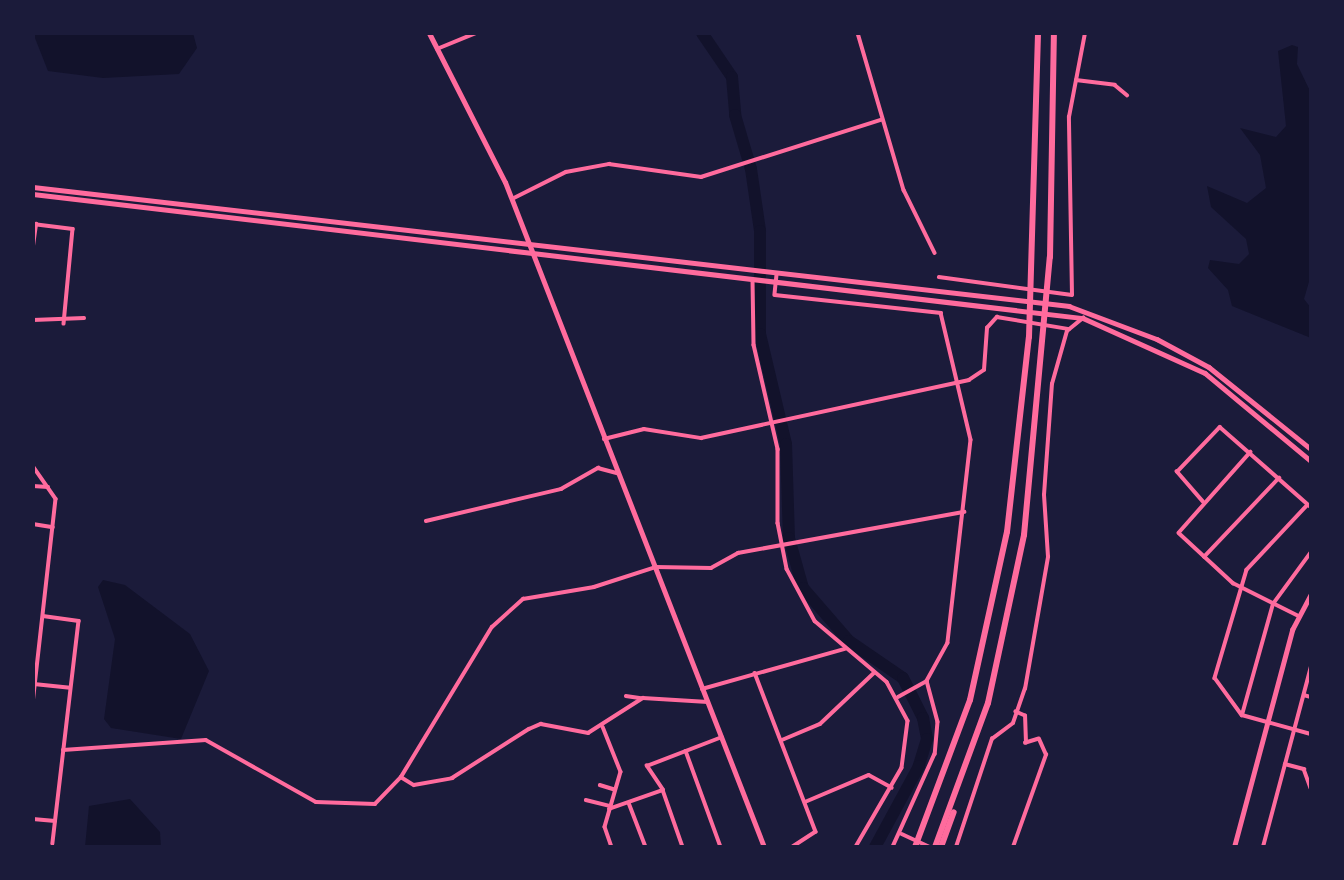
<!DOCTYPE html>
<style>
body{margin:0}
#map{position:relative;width:1344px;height:880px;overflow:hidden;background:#1b1b3a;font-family:Merriweather,serif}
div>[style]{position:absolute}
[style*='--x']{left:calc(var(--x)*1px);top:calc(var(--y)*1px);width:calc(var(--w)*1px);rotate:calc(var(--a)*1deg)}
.water>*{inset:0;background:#12122b}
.river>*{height:12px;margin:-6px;padding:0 6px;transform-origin:6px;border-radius:6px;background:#12122b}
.minor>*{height:3.5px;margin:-1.75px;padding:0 1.75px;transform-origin:1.75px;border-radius:1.75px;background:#ff6b9d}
.tertiary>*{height:4.5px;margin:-2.25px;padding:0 2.25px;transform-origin:2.25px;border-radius:2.25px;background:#ff6b9d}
.primary>*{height:5px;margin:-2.5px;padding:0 2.5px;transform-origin:2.5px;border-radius:2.5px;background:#ff6b9d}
.motorway>*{height:6px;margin:-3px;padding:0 3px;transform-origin:3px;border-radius:3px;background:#ff6b9d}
span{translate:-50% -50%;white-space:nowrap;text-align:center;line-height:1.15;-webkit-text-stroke:6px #1b1b3a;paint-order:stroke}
.frame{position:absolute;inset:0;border:35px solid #1b1b3a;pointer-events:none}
</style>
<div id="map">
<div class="water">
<div style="clip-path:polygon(33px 33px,193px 33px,197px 48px,179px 74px,103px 78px,48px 71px)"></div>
<div style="clip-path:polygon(1292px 45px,1298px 47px,1297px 64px,1311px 93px,1311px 275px,1304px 299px,1311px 308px,1311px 338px,1232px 306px,1228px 290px,1208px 268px,1210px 260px,1239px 264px,1249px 254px,1246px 239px,1211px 207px,1207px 186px,1247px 203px,1266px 188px,1260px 155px,1240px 128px,1276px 137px,1286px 126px,1278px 51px)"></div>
<div style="clip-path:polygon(103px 580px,125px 585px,190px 634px,209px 671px,181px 739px,111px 728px,104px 719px,115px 639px,98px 587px)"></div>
<div style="clip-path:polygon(130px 799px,160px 832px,161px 847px,85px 847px,89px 806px)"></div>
</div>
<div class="river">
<div style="--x:702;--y:33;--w:53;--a:55.7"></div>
<div style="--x:732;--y:77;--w:38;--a:85"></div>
<div style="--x:735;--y:115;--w:56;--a:73.5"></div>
<div style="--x:751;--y:169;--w:63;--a:81.7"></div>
<div style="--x:760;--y:231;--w:103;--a:90"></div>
<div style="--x:760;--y:334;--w:113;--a:76.7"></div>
<div style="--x:786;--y:444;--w:94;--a:88.2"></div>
<div style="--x:789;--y:538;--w:52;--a:74.4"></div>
<div style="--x:803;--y:588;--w:70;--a:49"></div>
<div style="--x:849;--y:641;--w:65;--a:34.4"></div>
<div style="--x:903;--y:678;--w:45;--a:63.4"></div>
<div style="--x:923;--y:718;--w:21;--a:79"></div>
<div style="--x:927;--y:739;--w:28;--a:107"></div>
<div style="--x:919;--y:766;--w:92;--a:118.5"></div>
</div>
<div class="minor">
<div style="--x:858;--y:33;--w:164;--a:73.7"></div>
<div style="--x:904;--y:190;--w:70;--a:63.8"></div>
<div style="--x:437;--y:49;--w:42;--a:-22.3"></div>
<div style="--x:1076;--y:80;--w:39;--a:7"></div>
<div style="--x:1115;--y:85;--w:16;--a:40"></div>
<div style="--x:512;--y:199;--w:60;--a:-26.6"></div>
<div style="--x:566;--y:172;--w:44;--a:-10.5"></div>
<div style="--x:609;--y:164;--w:93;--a:8"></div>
<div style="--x:701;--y:177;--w:189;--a:-17.6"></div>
<div style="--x:33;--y:224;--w:40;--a:7.1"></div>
<div style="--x:73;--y:229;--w:95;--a:95.4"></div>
<div style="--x:33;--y:246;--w:22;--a:-82"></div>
<div style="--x:777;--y:275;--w:20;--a:96"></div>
<div style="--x:775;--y:295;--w:167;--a:6.2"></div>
<div style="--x:941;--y:313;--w:130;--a:76.7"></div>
<div style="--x:971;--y:440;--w:204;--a:96.5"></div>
<div style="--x:948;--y:643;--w:43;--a:118.9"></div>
<div style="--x:927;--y:681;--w:42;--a:75"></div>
<div style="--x:938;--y:722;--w:32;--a:95"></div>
<div style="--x:935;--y:754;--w:102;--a:114.3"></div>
<div style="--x:939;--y:277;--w:134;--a:7.7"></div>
<div style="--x:1072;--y:295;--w:178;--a:-91"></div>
<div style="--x:1069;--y:117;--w:86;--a:-79.2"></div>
<div style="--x:753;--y:280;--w:65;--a:89.1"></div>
<div style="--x:754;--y:345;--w:107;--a:77"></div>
<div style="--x:778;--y:449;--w:74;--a:90"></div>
<div style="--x:778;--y:523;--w:47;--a:78.9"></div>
<div style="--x:787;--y:569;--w:59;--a:61.7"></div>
<div style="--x:815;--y:621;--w:94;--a:40.3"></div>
<div style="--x:887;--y:682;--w:44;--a:61.7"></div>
<div style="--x:908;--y:721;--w:47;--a:97.3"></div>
<div style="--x:902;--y:768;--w:91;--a:120.2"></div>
<div style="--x:33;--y:320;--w:51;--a:-2.2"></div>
<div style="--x:604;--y:439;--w:41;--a:-14"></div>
<div style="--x:644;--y:429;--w:58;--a:9"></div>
<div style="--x:701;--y:438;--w:274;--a:-12.2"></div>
<div style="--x:969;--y:380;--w:18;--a:-34"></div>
<div style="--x:984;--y:370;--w:42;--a:-85.9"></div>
<div style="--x:987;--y:328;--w:15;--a:-48"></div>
<div style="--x:997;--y:317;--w:73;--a:9.5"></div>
<div style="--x:1251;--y:452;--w:108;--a:131.6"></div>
<div style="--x:1179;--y:533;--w:74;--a:42.8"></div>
<div style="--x:1233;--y:583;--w:72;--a:26.6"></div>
<div style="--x:33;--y:466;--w:40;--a:55.1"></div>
<div style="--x:56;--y:499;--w:205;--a:96.4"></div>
<div style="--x:33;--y:486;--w:15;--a:4"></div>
<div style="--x:1203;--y:502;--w:40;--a:-131"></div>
<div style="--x:1177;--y:472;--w:62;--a:-46.3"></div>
<div style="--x:1220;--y:427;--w:121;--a:41.3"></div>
<div style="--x:1308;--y:505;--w:89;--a:133.2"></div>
<div style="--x:1247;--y:570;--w:113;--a:106.5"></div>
<div style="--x:1215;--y:678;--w:46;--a:53.9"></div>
<div style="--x:1242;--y:715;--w:72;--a:15.4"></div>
<div style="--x:426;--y:521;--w:139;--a:-13.3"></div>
<div style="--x:561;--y:489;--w:43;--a:-29.6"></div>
<div style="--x:598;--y:468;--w:20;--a:15"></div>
<div style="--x:33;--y:524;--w:20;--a:9"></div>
<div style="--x:1204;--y:557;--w:109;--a:-46.5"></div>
<div style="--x:43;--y:616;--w:36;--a:8"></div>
<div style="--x:79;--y:621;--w:224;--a:96.7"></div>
<div style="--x:755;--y:673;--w:170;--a:69"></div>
<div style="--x:816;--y:832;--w:27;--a:147"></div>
<div style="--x:34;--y:684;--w:36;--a:6"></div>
<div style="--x:702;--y:689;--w:148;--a:-15.7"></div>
<div style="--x:1304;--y:695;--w:7;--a:16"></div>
<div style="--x:626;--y:696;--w:15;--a:8"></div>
<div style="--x:898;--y:697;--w:33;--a:-29"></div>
<div style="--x:1242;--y:715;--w:115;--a:-74.4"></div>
<div style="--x:1273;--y:604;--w:64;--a:-53.8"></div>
<div style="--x:603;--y:727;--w:48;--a:68.2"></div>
<div style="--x:621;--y:772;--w:57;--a:106.2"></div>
<div style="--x:605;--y:827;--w:21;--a:71"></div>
<div style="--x:782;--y:740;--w:41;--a:-22.8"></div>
<div style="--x:820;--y:724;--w:74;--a:-43.4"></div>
<div style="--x:63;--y:750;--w:143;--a:-4"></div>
<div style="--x:206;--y:740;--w:126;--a:29.4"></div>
<div style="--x:316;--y:802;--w:59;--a:1.9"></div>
<div style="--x:375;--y:804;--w:37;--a:-46"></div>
<div style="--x:401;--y:777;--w:175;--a:-58.8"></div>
<div style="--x:492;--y:627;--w:42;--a:-42.1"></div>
<div style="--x:523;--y:599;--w:72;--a:-9.6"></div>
<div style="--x:594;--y:587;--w:65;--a:-17.9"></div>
<div style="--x:656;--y:567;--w:55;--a:1"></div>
<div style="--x:711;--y:568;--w:31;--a:-29"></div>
<div style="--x:738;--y:553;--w:230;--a:-10.3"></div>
<div style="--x:686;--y:751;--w:102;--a:70"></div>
<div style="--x:1285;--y:764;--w:20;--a:15"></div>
<div style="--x:1304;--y:769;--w:20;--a:70"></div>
<div style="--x:401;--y:777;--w:15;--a:32"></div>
<div style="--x:414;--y:785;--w:39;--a:-10"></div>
<div style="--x:452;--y:778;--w:91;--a:-32.5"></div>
<div style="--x:529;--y:729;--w:13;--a:-23"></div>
<div style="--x:541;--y:724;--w:48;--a:10.8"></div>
<div style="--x:588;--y:733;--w:65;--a:-32.5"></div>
<div style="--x:643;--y:698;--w:65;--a:3.5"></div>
<div style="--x:600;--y:785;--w:14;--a:17"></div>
<div style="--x:663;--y:790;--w:60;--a:70.7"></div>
<div style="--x:586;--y:800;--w:25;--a:14"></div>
<div style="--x:805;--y:802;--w:69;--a:-22.9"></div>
<div style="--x:869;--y:775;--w:26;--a:29"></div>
<div style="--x:629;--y:803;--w:47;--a:68.9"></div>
<div style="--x:609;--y:809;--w:57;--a:-19.4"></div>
<div style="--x:663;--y:790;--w:29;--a:-124"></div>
<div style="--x:647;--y:766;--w:80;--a:-21.1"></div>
<div style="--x:33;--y:819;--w:22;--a:5"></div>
<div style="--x:902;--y:834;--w:31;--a:25"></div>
<div style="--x:956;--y:847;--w:114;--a:-71.6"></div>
<div style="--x:992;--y:739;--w:26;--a:-37"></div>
<div style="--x:1013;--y:723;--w:36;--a:-71"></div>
<div style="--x:1025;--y:689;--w:134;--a:-80.1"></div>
<div style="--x:1048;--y:557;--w:62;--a:-93.7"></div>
<div style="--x:1044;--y:495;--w:111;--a:-85.9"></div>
<div style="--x:1052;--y:384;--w:55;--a:-74.2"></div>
<div style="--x:1067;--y:331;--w:21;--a:-39"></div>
<div style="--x:1013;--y:847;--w:98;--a:-70.3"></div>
<div style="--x:1046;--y:755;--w:17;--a:-114"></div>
<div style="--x:1039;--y:739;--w:14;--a:163"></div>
<div style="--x:1026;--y:743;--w:27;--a:-92"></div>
<div style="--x:1025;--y:716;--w:10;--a:-156"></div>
<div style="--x:1263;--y:847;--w:187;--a:-75.1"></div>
</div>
<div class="tertiary">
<div style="--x:33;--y:187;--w:1043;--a:6.55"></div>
<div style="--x:1069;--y:306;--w:94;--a:20.6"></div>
<div style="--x:1157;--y:339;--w:59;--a:28.3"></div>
<div style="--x:1209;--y:367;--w:131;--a:38.8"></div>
<div style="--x:33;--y:194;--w:1057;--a:6.74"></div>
<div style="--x:1083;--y:318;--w:134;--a:24.3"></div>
<div style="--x:1205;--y:373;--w:138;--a:39.7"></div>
<div style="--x:1234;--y:847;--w:225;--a:-75"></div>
<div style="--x:1292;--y:630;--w:41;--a:-62.2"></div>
</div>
<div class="primary">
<div style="--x:429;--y:33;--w:167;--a:63"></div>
<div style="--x:505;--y:182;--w:714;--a:68.72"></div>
</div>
<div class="motorway">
<div style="--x:915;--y:847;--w:157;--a:-69.5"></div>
<div style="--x:970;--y:700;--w:172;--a:-77.6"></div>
<div style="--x:1007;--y:532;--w:196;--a:-83.6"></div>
<div style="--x:1029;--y:337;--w:304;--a:-88.3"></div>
<div style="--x:935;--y:847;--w:153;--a:-69.8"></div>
<div style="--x:988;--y:703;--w:172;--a:-77.9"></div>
<div style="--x:1024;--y:535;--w:279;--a:-84.7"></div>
<div style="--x:1050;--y:257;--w:224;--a:-89"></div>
<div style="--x:941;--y:847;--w:37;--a:-70"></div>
</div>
<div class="frame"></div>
</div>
